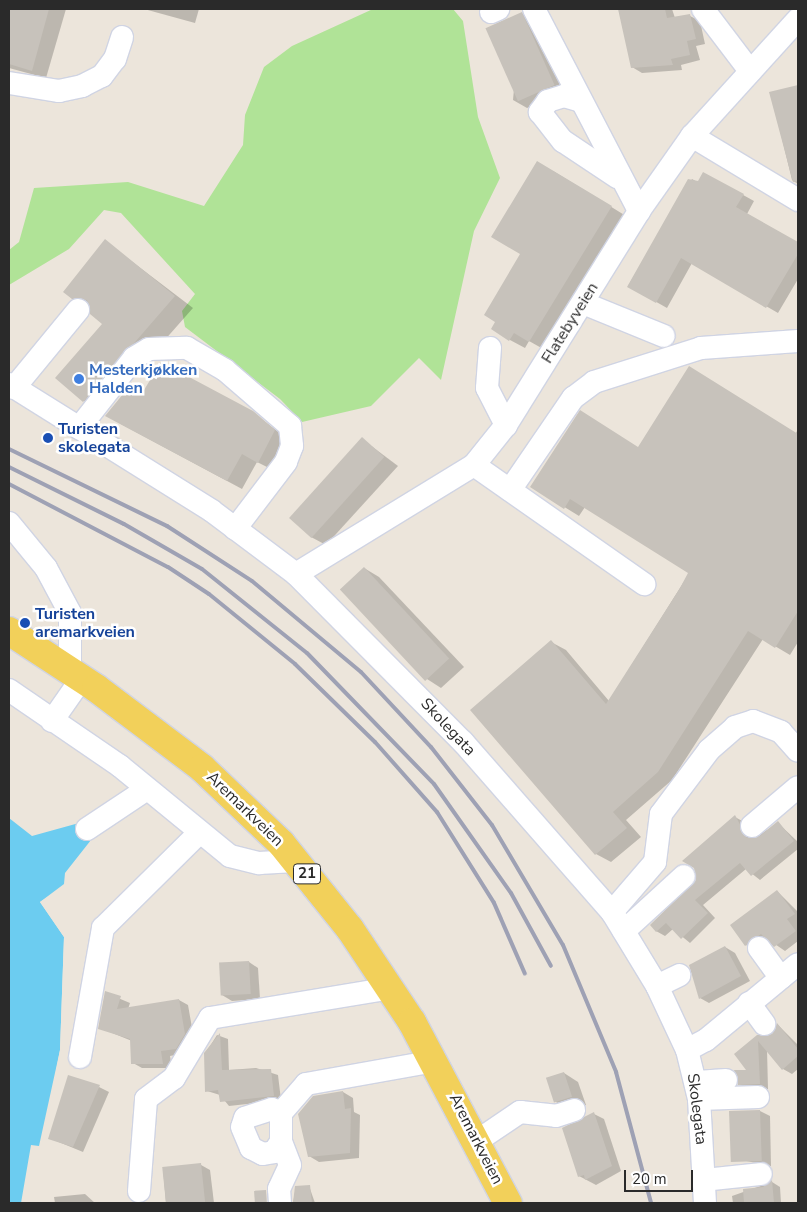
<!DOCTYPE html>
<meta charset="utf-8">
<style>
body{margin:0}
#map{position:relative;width:807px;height:1212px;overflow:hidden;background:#ece5db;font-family:"Nunito Sans",sans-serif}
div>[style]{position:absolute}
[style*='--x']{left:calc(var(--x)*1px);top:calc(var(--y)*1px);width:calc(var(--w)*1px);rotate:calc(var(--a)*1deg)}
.green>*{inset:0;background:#b0e397}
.water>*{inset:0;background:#6cccf0}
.pier>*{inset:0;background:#ece5db}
.shadow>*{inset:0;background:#0003}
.building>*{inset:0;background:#c7c2bb;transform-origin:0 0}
.roads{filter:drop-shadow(1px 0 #d0d4e3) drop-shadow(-1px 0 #d0d4e3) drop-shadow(0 1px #d0d4e3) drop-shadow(0 -1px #d0d4e3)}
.minor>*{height:22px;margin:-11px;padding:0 11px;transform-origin:11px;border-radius:11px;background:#fff}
.major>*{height:28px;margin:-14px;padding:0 14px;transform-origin:14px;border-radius:14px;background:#f2d05a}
.rail>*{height:4px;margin:-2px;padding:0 2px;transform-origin:2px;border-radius:2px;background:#9ea1b4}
.dots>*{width:14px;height:14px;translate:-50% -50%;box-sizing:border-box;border:2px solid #fff;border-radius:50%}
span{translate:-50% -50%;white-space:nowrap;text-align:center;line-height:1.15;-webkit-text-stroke:5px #fff;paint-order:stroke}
.shield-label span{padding:1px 4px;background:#fff;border:1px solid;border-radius:4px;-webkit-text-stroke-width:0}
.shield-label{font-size:15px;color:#2a2a2a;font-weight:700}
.street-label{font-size:16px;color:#2a2a2a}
.shop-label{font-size:16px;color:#366cbe;font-weight:700}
.left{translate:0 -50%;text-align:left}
.transit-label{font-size:16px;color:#164399;font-weight:700}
.frame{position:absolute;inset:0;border:10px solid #2a2a2a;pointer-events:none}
.scale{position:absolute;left:624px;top:1170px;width:69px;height:22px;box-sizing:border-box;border:2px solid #2a2a2a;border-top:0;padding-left:6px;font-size:15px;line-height:18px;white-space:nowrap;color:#2a2a2a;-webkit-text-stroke:4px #fff;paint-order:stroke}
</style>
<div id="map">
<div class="green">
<div style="clip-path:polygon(373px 9px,453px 9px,463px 21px,478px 117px,500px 178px,474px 231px,441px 380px,419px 358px,371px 406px,302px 422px,280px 399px,185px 327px,182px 311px,195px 294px,121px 213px,104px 210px,69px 249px,9px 285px,9px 250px,19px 242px,34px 188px,128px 182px,204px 206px,243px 145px,245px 115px,264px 67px,292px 46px)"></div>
</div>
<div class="water">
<div style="clip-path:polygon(9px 818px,32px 836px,79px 823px,91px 840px,65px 873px,64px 884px,40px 902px,64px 937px,60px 1050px,39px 1146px,31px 1145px,21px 1203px,9px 1203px)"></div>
</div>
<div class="pier">
<div style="clip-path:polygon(49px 896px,43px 903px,67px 937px,62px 1050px,42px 1144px,60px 1050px,64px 937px,40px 902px)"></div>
</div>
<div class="shadow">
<div style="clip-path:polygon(9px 9px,66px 9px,46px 78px,9px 68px)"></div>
<div style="clip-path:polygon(144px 9px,199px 9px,195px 23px)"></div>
<div style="clip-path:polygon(621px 9px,672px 9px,675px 18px,690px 16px,700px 21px,705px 44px,696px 46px,700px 60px,681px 65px,682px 70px,642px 73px,632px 67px)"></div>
<div style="clip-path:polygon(521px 13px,536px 22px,568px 93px,527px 108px,513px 100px)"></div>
<div style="clip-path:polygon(798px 87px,798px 184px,792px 180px,771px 93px)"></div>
<div style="clip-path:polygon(553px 171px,626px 216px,545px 350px,529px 341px,525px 348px,510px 340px,497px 321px)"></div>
<div style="clip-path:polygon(707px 175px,754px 201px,747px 214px,798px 243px,798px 279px,778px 313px,692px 263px,667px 308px,628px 286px,692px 179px,699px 183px)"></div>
<div style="clip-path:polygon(105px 241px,193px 308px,102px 411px,84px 401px,103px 324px,90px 308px,72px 298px)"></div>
<div style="clip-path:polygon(142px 396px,252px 412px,289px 440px,273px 470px,257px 462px,242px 489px,121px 424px)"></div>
<div style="clip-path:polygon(798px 429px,798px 642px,790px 655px,763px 639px,672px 780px,626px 820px,641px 837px,611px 862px,596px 854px,551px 642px,566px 650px,609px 701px,690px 572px,585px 507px,579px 516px,532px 487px,639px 448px,796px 433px)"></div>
<div style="clip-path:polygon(362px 439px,398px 466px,326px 545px,311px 537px)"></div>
<div style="clip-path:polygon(364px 568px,379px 577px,464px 667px,441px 688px,427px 679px,342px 589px)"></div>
<div style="clip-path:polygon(735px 817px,744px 822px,753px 839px,778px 823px,798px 842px,798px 849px,760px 880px,746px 869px,703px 905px,715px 918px,690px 943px,673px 929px,665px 936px,656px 931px,698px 881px)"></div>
<div style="clip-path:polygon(777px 891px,798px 912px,798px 941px,785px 951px,769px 940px,756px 950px,746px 945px)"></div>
<div style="clip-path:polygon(725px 947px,735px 953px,750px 981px,709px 1003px,700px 998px)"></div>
<div style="clip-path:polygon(249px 962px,258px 968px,260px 999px,232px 1001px,222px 995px)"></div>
<div style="clip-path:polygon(106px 993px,130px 1003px,128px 1009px,179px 1000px,188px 1005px,194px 1039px,185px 1053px,170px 1056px,172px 1068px,142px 1068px,133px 1063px,132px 1041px,100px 1028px)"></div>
<div style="clip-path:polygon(778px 1025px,798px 1045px,798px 1069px,792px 1074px,783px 1069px,767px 1049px,768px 1089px,748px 1089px,739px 1084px,749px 1071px,757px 1036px,773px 1036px)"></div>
<div style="clip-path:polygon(217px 1035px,228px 1039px,229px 1070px,256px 1068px,278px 1075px,281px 1100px,229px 1106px,220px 1095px,207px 1091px,205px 1054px)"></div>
<div style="clip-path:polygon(564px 1073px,578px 1082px,586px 1105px,570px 1110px,556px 1102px)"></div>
<div style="clip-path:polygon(99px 1087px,109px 1092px,83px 1152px,49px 1138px)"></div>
<div style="clip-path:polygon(343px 1092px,353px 1098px,354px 1112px,360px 1115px,359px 1158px,319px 1162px,309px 1156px)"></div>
<div style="clip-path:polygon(760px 1111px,770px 1116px,771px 1166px,731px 1158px)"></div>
<div style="clip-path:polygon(594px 1114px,604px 1119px,621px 1171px,596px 1185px,579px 1176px)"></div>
<div style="clip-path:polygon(201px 1165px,210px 1170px,214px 1203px,166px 1203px,163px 1169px)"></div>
<div style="clip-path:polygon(772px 1182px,780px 1187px,781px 1203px,733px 1203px,732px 1196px)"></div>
<div style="clip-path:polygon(309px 1186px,315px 1203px,293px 1203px,296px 1187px)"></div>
<div style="clip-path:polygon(85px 1194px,95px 1203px,55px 1203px,54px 1197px)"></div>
</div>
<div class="building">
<div style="clip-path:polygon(9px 9px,49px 9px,32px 71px,9px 64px)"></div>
<div style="clip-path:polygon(618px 9px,665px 9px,667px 18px,690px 14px,696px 39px,687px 41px,690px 55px,671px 59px,673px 65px,631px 68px)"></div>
<div style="left:522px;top:12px;width:80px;height:40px;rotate:66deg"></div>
<div style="clip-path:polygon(798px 85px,798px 181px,793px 182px,769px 92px)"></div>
<div style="clip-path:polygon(537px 161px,612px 206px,529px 342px,514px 333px,509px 341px,491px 329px,495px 322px,484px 315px,520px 254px,491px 237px)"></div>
<div style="clip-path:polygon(703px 172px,744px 194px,736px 207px,798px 242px,798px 254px,766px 308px,681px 258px,656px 303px,627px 287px,688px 179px,698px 181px)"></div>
<div style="clip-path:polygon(105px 239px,175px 296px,83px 402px,55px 378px,102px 324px,90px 314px,87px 300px,72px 299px,63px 292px)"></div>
<div style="clip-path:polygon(161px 362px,253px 411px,275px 430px,258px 463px,242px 454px,227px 481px,105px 416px,128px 388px,141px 395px)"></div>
<div style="clip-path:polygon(689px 366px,798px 434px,798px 611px,775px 648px,748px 631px,658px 772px,613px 812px,627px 828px,595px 855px,470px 710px,551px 640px,606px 704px,680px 588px,688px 573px,570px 499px,564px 509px,530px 487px,580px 410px,638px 447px)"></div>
<div style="left:362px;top:437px;width:30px;height:109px;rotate:42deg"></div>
<div style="left:364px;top:567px;width:125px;height:33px;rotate:47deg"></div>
<div style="clip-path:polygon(735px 815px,747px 838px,760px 836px,778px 821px,794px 841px,751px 876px,740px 863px,695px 900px,708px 913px,681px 939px,666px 923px,656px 932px,650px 925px,696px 880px,694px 868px,682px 861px)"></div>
<div style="clip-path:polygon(777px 890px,795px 914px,787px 919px,796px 931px,774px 947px,761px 934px,745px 946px,730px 925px)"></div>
<div style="clip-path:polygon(725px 946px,741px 976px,699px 999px,689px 965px)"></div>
<div style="left:249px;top:961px;width:33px;height:30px;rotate:87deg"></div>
<div style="clip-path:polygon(105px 991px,121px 996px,117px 1009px,179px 999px,185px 1034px,176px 1049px,161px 1051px,163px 1064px,131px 1064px,130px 1039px,98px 1029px)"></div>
<div style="clip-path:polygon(777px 1023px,798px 1049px,798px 1056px,782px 1070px,758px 1041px,760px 1084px,738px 1085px,734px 1070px,746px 1070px,734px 1054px,757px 1035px,772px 1034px)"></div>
<div style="clip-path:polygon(220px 1033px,222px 1070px,271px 1069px,274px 1096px,220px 1102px,218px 1090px,205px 1092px,204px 1053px)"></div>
<div style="left:564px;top:1072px;width:26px;height:19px;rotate:72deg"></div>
<div style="clip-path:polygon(68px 1075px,100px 1085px,73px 1147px,48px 1139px)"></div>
<div style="clip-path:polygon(343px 1091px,345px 1109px,351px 1108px,350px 1153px,308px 1157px,298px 1114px,313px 1096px)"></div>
<div style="left:760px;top:1110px;width:51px;height:31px;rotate:88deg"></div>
<div style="clip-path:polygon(594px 1112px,612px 1166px,585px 1180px,584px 1175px,578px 1177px,562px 1128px)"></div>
<div style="left:201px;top:1163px;width:40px;height:39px;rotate:84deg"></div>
<div style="clip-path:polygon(772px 1180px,774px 1203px,744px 1203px,743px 1189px,763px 1187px)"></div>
<div style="clip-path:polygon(310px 1185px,312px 1203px,293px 1203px,295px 1186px)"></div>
<div style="left:266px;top:1190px;width:13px;height:12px;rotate:86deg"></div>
</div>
<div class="roads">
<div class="minor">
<div style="--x:534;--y:9;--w:228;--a:62.5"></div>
<div style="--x:703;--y:9;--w:78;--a:52.8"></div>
<div style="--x:491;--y:12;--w:8;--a:-23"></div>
<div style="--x:9;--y:83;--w:51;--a:9.1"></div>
<div style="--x:59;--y:91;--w:24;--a:-12"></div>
<div style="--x:82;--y:86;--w:22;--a:-27"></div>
<div style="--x:102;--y:76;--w:21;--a:-53"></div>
<div style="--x:115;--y:59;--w:23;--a:-72"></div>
<div style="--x:581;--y:101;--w:18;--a:-164"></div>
<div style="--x:564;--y:96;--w:17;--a:163"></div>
<div style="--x:548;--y:101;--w:14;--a:126"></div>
<div style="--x:540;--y:112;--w:37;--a:52"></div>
<div style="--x:563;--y:141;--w:65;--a:33.7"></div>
<div style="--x:692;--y:136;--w:124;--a:31.1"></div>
<div style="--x:583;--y:303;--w:87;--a:22.2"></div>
<div style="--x:490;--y:348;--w:40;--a:94.3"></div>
<div style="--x:487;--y:388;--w:42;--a:62.8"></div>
<div style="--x:9;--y:384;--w:239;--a:32"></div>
<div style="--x:212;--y:511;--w:105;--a:36.9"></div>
<div style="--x:296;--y:574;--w:237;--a:45.2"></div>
<div style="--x:463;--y:742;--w:226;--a:48.8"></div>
<div style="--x:612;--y:912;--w:87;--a:58.7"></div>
<div style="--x:657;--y:986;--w:71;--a:64.9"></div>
<div style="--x:687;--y:1050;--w:50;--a:76.2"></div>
<div style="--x:699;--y:1099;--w:104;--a:86.7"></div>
<div style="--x:14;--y:388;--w:101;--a:-50.6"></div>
<div style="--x:79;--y:428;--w:89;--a:-51.8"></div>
<div style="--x:134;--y:358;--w:17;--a:-31"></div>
<div style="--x:149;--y:349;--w:38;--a:-2"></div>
<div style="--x:187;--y:348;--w:44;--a:30.1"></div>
<div style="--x:225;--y:370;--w:86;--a:40.7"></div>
<div style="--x:290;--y:426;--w:20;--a:84"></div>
<div style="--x:292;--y:446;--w:17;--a:111"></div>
<div style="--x:286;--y:462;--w:84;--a:127.3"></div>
<div style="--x:474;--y:465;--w:208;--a:35"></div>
<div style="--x:510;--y:490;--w:112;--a:-55.6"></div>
<div style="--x:573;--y:398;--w:26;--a:-37"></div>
<div style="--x:594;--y:382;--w:112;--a:-17.6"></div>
<div style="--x:701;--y:348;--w:97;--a:-4.1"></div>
<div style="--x:9;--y:523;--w:58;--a:50.6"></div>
<div style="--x:46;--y:568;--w:51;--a:61.9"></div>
<div style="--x:70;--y:613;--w:57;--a:90"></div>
<div style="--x:296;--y:574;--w:209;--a:-31.5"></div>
<div style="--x:474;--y:465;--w:51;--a:-51.3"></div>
<div style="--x:506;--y:425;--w:252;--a:-58.1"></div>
<div style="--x:639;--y:211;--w:92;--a:-54.8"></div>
<div style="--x:692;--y:136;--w:158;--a:-47.8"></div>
<div style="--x:9;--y:690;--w:135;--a:34.4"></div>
<div style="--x:120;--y:766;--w:142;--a:39.3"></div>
<div style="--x:230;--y:856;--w:30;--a:14"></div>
<div style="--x:259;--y:863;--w:37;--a:-3"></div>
<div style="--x:52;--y:721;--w:52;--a:-55.1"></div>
<div style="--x:752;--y:826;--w:60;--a:-40.3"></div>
<div style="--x:87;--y:829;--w:72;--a:-33.7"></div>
<div style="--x:612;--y:912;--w:66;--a:-49.3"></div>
<div style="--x:655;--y:862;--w:48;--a:-82.9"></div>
<div style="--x:661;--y:814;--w:80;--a:-53.1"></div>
<div style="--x:709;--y:750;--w:35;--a:-41"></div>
<div style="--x:735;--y:727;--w:19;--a:-18"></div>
<div style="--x:753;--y:721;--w:30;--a:21"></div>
<div style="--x:781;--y:732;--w:25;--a:48"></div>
<div style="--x:624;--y:931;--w:81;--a:-42.5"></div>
<div style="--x:759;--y:948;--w:37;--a:54"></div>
<div style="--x:657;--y:986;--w:25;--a:-26"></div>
<div style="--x:749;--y:1003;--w:26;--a:54"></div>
<div style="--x:687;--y:1050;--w:21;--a:-28"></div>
<div style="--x:706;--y:1040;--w:119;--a:-39.6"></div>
<div style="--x:80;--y:1057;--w:131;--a:-79.9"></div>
<div style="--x:103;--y:928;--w:134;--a:-44.7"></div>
<div style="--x:697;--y:1082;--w:29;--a:-4"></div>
<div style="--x:699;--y:1099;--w:59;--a:-1.9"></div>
<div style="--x:281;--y:1113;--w:10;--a:-156"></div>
<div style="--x:272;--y:1109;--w:28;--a:162"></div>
<div style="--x:245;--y:1118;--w:9;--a:108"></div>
<div style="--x:242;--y:1127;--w:23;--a:67"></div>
<div style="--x:251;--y:1148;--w:13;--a:27"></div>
<div style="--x:263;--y:1154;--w:11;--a:-10"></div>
<div style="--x:274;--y:1152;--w:12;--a:-55"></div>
<div style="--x:281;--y:1142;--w:29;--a:-90"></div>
<div style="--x:281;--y:1113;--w:38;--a:-49"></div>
<div style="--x:306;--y:1084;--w:131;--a:-10.1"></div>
<div style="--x:477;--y:1141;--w:52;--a:-34"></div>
<div style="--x:520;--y:1112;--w:36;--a:6"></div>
<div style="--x:556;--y:1116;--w:19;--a:-18"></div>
<div style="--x:704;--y:1180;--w:57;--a:-6"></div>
<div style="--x:139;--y:1191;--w:92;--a:-85.6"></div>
<div style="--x:146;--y:1099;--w:35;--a:-37"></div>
<div style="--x:174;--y:1078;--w:70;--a:-59"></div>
<div style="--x:210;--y:1018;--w:183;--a:-9.4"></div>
<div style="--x:280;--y:1203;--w:14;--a:-94"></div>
<div style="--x:279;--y:1189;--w:26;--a:-65"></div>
<div style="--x:290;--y:1165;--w:25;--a:-111"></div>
</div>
<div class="major">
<div style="--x:9;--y:631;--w:104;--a:33.2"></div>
<div style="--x:96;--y:688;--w:133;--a:37"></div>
<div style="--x:202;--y:768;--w:109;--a:43.5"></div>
<div style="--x:281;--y:843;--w:110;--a:51.3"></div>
<div style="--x:350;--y:929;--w:112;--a:56.3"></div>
<div style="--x:412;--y:1022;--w:205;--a:62.1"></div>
</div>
</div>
<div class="rail">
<div style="--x:9;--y:449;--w:176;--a:26"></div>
<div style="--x:167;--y:526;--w:101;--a:32.9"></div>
<div style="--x:252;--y:581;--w:142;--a:39.9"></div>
<div style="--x:361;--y:672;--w:103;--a:47"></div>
<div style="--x:431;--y:747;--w:99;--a:52"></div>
<div style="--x:492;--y:825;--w:139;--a:59.4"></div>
<div style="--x:563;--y:945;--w:138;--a:67.3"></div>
<div style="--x:616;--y:1072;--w:136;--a:75"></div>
<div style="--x:9;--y:467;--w:128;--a:26.4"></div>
<div style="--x:124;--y:524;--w:90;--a:30"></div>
<div style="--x:202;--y:569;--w:134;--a:38.7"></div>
<div style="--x:307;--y:653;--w:182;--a:45.9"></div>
<div style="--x:434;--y:784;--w:133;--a:54.8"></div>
<div style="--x:511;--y:893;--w:83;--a:61.3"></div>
<div style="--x:9;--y:484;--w:179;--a:27.6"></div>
<div style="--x:168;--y:567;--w:49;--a:33.4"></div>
<div style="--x:209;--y:594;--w:111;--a:39.1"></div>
<div style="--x:295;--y:664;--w:112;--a:44.3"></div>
<div style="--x:375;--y:742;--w:94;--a:48.5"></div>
<div style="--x:437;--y:812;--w:107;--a:57.9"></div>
<div style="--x:494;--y:903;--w:77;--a:66.4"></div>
</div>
<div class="dots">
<div style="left:79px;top:379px;background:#3f7fe0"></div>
<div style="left:48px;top:438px;background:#1a4fb4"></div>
<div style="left:25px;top:623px;background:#1a4fb4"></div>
</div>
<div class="shield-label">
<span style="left:307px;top:874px">21</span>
</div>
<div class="street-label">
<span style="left:570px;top:323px;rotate:-58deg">Flatebyveien</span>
<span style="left:448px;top:727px;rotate:47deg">Skolegata</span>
<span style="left:245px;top:809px;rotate:44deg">Aremarkveien</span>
<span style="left:697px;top:1109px;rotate:83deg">Skolegata</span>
<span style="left:476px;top:1139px;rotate:63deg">Aremarkveien</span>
</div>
<div class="shop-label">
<span class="left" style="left:89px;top:379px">Mesterkjøkken<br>Halden</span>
</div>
<div class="transit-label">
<span class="left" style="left:58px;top:438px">Turisten<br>skolegata</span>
<span class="left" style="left:35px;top:623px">Turisten<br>aremarkveien</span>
</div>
<div class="frame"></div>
<div class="scale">20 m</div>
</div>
